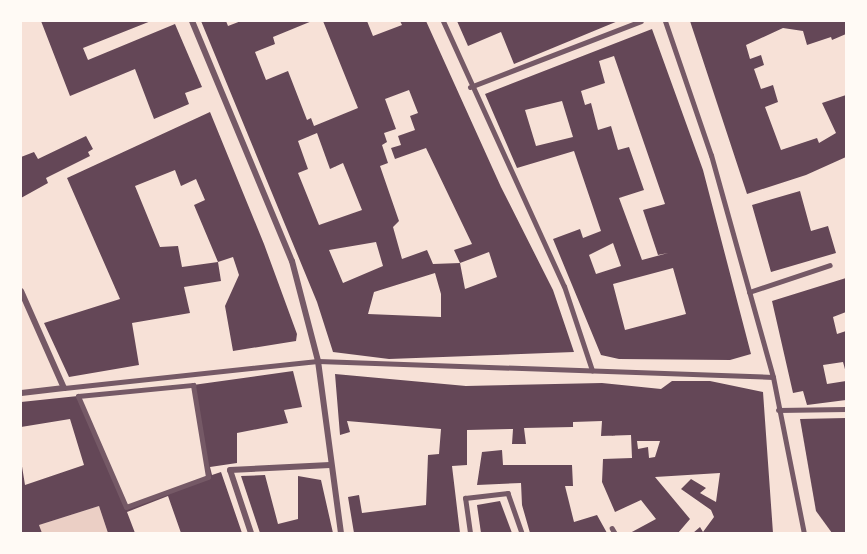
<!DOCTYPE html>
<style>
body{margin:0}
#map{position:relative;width:867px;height:554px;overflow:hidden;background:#f7e1d7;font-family:Raleway,sans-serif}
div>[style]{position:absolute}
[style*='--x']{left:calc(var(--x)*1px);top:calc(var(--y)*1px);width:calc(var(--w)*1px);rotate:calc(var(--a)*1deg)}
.green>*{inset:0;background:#ebcfc5}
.building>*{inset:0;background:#644757}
.service>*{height:4.5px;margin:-2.25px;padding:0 2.25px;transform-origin:2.25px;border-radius:2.25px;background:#755966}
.pedestrian>*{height:5px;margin:-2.5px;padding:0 2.5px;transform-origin:2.5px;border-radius:2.5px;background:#755966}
.minor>*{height:6px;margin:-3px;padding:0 3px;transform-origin:3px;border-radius:3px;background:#755966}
span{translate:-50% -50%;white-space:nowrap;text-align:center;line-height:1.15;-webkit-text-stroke:4.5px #fffaf5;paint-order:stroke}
.frame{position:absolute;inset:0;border:22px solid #fffaf5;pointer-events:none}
</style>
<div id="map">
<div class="green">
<div style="clip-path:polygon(99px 506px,108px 533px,42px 533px,39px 525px)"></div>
</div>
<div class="building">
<div style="clip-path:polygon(41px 21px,151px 21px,83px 48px,88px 60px,175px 24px,202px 87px,185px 93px,189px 104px,154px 119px,135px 69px,70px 96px)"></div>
<div style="clip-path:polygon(evenodd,201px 21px,226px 21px,228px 26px,241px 21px,312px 21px,273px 37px,275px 44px,255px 52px,266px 80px,288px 71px,307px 120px,311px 118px,314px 126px,358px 108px,323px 21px,367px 21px,373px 36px,402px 25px,400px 21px,426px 21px,501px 187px,553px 290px,574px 352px,389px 359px,333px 352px,317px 302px,201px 21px,409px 90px,418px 113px,410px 116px,415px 130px,398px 136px,401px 145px,391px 148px,395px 159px,426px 148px,472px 244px,454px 250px,460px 263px,489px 252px,497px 277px,465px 289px,460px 263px,433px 264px,427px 250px,402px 259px,393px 227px,399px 221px,380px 166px,388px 163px,382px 145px,387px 142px,384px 133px,396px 129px,385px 99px,409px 90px,201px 21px,317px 133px,330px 169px,343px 163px,362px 210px,319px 225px,298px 173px,308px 169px,298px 141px,317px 133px,201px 21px,376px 242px,383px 266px,343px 283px,329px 250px,376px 242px,201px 21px,435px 273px,441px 294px,441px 317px,368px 314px,374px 292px,435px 273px)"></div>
<div style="clip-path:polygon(457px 21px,618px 21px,514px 64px,501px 32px,468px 46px)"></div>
<div style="clip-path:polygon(690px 21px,846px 21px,846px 34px,832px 40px,831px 37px,807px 45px,803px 31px,783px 28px,746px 45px,750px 59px,761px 55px,764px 65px,754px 69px,761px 89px,773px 85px,778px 102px,765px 107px,781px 150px,817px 138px,819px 143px,836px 133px,822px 103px,846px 95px,846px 157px,806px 175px,747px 194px)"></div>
<div style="clip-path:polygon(evenodd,652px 29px,703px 170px,751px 354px,730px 360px,619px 359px,601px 355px,553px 239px,580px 229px,583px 238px,601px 231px,574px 151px,517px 168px,485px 94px,652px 29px,614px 56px,665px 204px,643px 210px,658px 255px,668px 253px,642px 260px,619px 198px,644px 190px,629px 147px,618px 150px,611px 126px,598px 130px,591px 103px,585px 105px,581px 91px,605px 83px,599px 61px,614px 56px,652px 29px,562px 101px,573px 137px,536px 146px,525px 110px,562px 101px,652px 29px,613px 243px,621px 266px,596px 274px,589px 255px,613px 243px,652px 29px,673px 268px,686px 314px,625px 330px,613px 284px,673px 268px)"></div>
<div style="clip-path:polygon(210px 112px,264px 244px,297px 334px,296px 341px,233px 351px,225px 306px,239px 275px,233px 257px,218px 262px,194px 205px,205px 200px,196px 179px,181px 186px,175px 170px,135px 186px,160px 247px,178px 246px,182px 267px,218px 262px,221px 281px,184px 287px,190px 313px,132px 323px,139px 365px,69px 377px,44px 323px,120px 299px,67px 178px)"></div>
<div style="clip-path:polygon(86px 136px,93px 149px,88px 152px,90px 156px,46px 178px,48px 183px,21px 198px,21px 157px,34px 152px,38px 159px)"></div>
<div style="clip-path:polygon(800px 191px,811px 231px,828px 226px,836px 253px,771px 272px,752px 205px)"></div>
<div style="clip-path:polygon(846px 278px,846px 312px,833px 317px,837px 334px,846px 331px,846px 373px,843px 362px,823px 365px,827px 384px,846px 381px,846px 400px,807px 405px,803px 391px,793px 393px,772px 301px)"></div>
<div style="clip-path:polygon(293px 371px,302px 407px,284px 410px,288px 423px,237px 433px,237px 463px,210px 467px,212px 475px,221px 472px,242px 533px,181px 533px,168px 496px,127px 512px,135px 533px,108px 533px,99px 506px,39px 525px,42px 533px,21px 533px,21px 460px,25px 485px,84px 465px,70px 419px,21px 427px,21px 402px,78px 396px,126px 507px,208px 477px,193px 385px)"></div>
<div style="clip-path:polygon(evenodd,335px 374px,466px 386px,602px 383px,661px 389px,672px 381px,710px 381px,763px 392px,773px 533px,693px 533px,700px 527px,703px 532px,714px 517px,711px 510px,681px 489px,691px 479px,706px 488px,700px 493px,716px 502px,720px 473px,655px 477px,690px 519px,678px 533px,630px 533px,656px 519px,641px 500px,615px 512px,602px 482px,603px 459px,632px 458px,631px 435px,601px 436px,602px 421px,573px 422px,573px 427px,524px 428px,526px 444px,512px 444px,513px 429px,467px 430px,467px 465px,452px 466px,460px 533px,354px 533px,348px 497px,359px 495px,362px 513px,426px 505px,428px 455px,439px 454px,441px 429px,347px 421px,350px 432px,340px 435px,335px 374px,637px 441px,660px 441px,655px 457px,649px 458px,648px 447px,638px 449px,637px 441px)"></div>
<div style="clip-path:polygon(846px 418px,846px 533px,832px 533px,816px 511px,800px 419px)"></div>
<div style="clip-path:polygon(502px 450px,503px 465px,572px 465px,573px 486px,565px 486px,574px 522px,597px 515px,607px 533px,530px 533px,522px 505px,521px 483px,477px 485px,482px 452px)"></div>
<div style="clip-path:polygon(265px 475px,278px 524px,298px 519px,298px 476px,321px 480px,333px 533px,260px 533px,241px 476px)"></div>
<div style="clip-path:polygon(500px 501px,512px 533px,481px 533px,477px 505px)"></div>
</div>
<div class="service">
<div style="--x:612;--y:528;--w:6;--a:59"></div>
<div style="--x:470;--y:533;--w:35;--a:-98"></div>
<div style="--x:465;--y:498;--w:43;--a:-6.6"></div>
<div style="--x:508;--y:493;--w:42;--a:70.7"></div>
</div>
<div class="pedestrian">
<div style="--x:443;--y:21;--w:291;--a:65.5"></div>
<div style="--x:564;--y:286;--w:89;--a:71.6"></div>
<div style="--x:665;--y:21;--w:142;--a:71.1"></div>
<div style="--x:711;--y:155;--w:230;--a:74.4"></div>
<div style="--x:773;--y:377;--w:159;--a:78.8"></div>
<div style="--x:470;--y:87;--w:183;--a:-21.1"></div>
<div style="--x:749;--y:292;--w:85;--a:-18.4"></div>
<div style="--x:193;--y:385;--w:93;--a:80.7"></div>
<div style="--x:208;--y:477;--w:87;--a:159.9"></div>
<div style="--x:126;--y:507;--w:121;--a:-113.4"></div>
<div style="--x:78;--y:396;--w:116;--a:-5.5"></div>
<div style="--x:64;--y:388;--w:255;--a:-6.1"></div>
<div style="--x:318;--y:361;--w:455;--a:2"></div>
<div style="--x:778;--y:410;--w:68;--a:-0.8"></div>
</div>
<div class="minor">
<div style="--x:192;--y:21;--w:260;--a:67.4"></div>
<div style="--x:292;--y:261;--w:103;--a:75.4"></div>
<div style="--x:318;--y:361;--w:174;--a:82.4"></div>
<div style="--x:21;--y:291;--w:106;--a:66.1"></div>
<div style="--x:64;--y:388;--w:43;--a:173.4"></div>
<div style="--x:251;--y:533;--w:66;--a:-108.4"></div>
<div style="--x:230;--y:470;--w:100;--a:-2.9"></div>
</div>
<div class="frame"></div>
</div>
